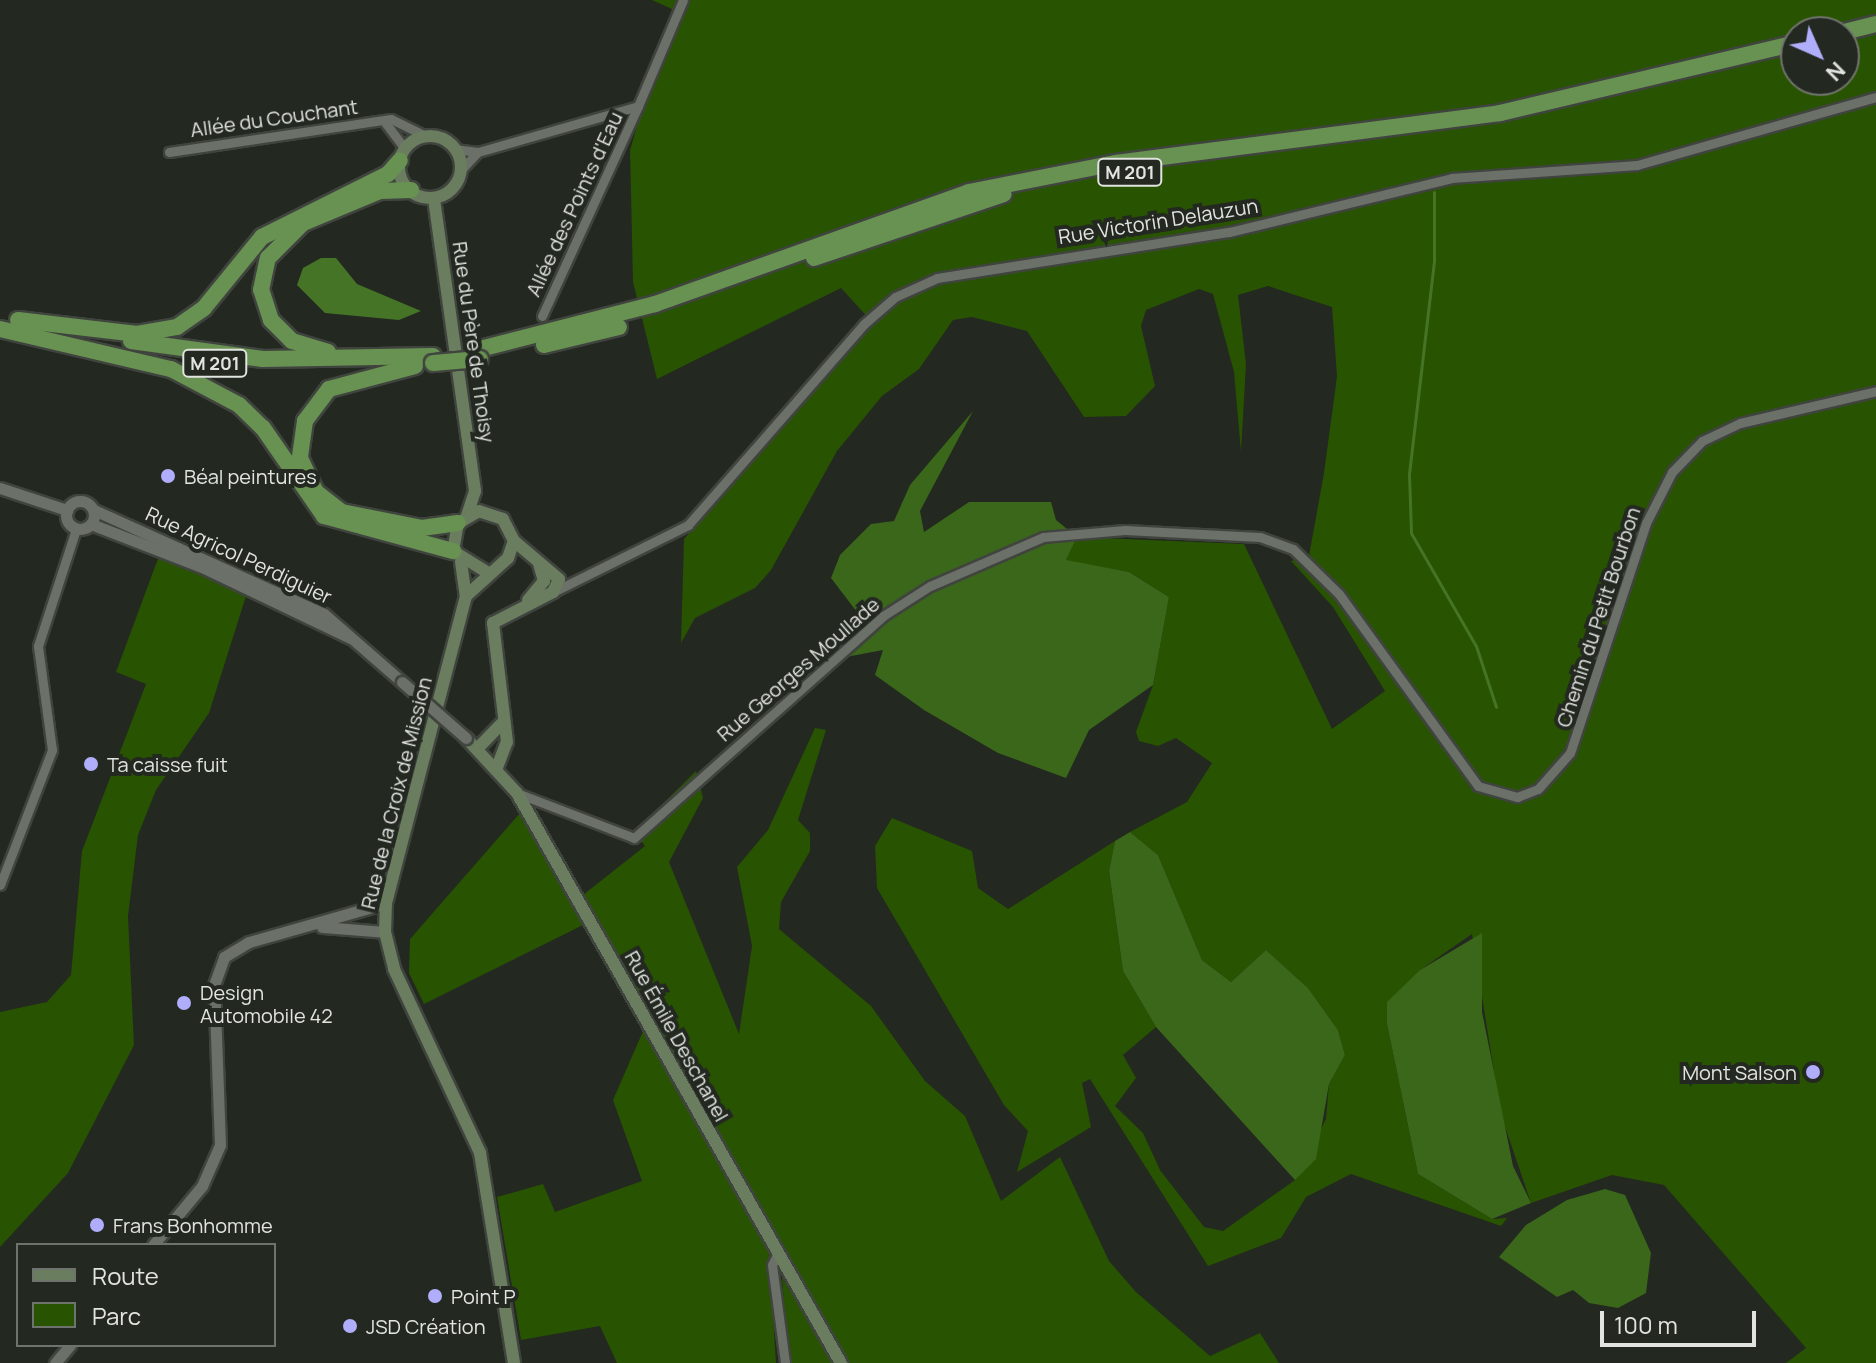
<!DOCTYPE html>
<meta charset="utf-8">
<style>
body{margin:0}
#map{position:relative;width:1876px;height:1363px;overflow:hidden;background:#232821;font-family:Manrope,sans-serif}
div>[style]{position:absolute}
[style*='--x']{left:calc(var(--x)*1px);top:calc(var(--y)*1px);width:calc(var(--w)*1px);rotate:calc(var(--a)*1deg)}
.green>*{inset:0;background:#285300}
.forest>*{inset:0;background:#3a6719}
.water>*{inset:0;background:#467427}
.stream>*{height:3px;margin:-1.5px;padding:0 1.5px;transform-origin:1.5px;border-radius:1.5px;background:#467427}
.roads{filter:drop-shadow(2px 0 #40443e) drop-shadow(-2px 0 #40443e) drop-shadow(0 2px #40443e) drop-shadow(0 -2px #40443e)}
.minor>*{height:9px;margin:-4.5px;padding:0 4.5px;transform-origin:4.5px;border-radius:4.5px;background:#6b7068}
.tertiary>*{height:11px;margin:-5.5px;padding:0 5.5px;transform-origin:5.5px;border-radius:5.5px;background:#6b7068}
.tertiary>.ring{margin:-5.5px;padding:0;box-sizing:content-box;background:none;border:11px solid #6b7068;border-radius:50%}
.secondary>*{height:12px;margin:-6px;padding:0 6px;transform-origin:6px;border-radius:6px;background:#6a7d5f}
.secondary>.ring{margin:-6px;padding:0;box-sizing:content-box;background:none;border:12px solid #6a7d5f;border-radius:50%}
.trunk>*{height:16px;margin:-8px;padding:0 8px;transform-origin:8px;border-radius:8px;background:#689251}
.bridges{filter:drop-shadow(2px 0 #40443e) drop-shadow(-2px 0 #40443e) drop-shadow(0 2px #40443e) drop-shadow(0 -2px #40443e)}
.tertiary-bridge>*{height:11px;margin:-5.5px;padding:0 5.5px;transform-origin:5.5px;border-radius:5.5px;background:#6b7068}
.trunk-bridge>*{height:16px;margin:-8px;padding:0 8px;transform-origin:8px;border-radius:8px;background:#689251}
.dots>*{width:22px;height:22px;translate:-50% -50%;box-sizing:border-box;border:4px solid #232821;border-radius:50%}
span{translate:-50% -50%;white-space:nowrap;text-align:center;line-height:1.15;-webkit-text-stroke:8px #232821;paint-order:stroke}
.shield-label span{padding:2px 6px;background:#232821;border:2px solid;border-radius:6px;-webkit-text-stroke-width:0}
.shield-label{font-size:18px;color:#e1e4e0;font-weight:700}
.street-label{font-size:20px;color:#e1e4e0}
.poi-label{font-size:20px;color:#e1e4e0}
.left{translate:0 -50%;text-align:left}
.right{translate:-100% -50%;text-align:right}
.legend{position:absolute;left:16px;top:1243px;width:260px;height:104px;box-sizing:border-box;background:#232821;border:2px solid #6f736d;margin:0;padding:10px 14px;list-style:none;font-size:24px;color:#e1e4e0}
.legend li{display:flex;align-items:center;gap:16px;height:40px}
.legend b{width:40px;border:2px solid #6f736d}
.north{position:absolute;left:1780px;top:16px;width:80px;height:80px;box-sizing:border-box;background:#232821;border:2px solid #6f736d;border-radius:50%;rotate:135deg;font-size:22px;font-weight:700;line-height:32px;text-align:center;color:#e1e4e0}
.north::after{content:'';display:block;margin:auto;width:28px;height:36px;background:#b0aefa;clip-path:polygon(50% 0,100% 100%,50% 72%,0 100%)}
.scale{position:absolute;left:1600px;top:1311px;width:156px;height:36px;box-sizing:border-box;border:4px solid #e1e4e0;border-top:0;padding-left:10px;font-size:24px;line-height:28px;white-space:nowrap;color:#e1e4e0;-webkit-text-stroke:6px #232821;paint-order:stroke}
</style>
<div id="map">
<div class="green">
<div style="clip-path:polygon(evenodd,652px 0,1876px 0,1876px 1363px,1786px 1363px,1806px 1348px,1664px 1185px,1612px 1175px,1531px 1203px,1501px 1115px,1472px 934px,1420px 970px,1387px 1024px,1418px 1174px,1492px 1219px,1507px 1218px,1501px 1226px,1351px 1174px,1306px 1197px,1281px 1238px,1208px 1266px,1090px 1079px,1082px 1083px,1091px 1127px,1017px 1172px,1028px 1131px,1004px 1105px,877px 888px,875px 846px,892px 818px,972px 851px,978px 888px,1008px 909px,1115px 841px,1109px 871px,1123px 971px,1156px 1027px,1123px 1055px,1136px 1078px,1115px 1106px,1143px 1133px,1160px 1170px,1204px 1227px,1223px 1231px,1295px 1180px,1326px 1119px,1329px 1084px,1345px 1055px,1338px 1030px,1308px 988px,1266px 950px,1231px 982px,1202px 960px,1158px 855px,1130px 832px,1187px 802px,1212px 763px,1176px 738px,1158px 746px,1139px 741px,1136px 732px,1153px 685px,1169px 597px,1129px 572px,1065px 561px,1077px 537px,1244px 544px,1332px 729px,1385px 691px,1333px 607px,1291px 561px,1309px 556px,1324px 473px,1337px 376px,1332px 307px,1268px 286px,1238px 295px,1246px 364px,1241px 452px,1234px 372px,1213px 294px,1199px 289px,1146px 310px,1141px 326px,1155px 386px,1126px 416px,1084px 417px,1027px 331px,972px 317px,953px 320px,919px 369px,882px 396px,837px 451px,771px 570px,755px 588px,695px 618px,681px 643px,684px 539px,873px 323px,841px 288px,657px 379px,633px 282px,630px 150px,672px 9px,652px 0,1796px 32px,1844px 32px,1844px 80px,1796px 80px,1796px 32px)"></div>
<div style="clip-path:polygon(159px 556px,246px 596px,209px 713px,156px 790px,138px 835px,128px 916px,134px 1045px,68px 1173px,0 1247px,0 1012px,47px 1002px,71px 975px,82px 851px,146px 684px,116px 672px)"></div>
<div style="clip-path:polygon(815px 728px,826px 730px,798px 820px,810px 833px,810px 851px,781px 902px,779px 929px,871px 1006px,925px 1081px,965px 1116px,1001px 1201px,1060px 1157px,1109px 1261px,1136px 1292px,1210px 1356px,1260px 1333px,1279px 1363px,847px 1363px,583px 895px,645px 846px,634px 832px,696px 771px,703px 798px,669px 862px,739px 1034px,752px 946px,737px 867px,768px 830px)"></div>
<div style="clip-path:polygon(521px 812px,583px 925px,424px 1004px,409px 973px,410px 939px)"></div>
<div style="clip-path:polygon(644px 1029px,769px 1251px,776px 1363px,617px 1363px,600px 1326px,521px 1340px,497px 1197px,543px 1184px,555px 1212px,642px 1181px,613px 1100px)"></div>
<div style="clip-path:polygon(782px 1277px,833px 1363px,788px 1363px)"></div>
</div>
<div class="forest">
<div style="clip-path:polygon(973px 411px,920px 511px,924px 532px,969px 502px,1051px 502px,1056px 520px,1077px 537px,1066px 560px,1129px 572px,1169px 597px,1153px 685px,1089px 730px,1066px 778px,998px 753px,924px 710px,875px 675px,883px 650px,846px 657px,841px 643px,860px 616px,831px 578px,840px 555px,871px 524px,894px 521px,910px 485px)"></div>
<div style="clip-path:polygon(1130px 832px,1158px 855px,1202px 960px,1231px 982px,1266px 950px,1308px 988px,1338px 1030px,1345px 1055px,1329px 1084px,1316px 1159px,1295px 1180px,1156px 1027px,1123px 971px,1109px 871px,1115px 841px)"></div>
<div style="clip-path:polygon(1482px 933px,1482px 1012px,1513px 1166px,1531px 1203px,1492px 1219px,1418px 1174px,1387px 1024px,1387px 1002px,1420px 970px)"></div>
<div style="clip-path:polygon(1605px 1189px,1625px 1195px,1651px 1253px,1646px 1293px,1618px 1308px,1589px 1303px,1573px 1290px,1557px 1297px,1499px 1257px,1526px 1225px,1567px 1200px)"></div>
</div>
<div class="water">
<div style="clip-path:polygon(321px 258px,336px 258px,357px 284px,421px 311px,399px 320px,325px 313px,297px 285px,303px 268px)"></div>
</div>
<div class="stream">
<div style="--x:1434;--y:192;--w:69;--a:90"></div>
<div style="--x:1434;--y:261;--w:215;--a:96.7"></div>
<div style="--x:1409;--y:475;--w:58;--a:88"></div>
<div style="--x:1411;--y:533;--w:130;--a:60.1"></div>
<div style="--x:1476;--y:646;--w:64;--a:71.8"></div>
</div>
<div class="roads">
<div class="minor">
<div style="--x:384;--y:121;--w:34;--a:53"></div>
<div style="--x:454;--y:149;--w:24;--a:7"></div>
<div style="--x:478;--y:152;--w:166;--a:-16"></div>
<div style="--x:638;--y:106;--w:115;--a:-67"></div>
<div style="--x:169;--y:152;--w:224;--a:-8.5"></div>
<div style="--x:391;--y:119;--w:37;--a:26"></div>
<div style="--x:460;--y:171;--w:26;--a:-47"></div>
<div style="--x:542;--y:316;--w:231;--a:-65.4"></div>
<div style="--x:553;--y:592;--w:151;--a:-26.4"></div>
<div style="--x:688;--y:525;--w:267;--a:-48.8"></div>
<div style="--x:864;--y:324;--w:41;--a:-41.1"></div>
<div style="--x:895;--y:297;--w:46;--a:-24.3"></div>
<div style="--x:937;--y:278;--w:296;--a:-9"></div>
<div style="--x:1229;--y:232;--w:229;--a:-13.6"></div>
<div style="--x:1452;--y:178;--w:185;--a:-4"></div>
<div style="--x:1637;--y:165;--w:248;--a:-15.9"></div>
<div style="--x:517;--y:793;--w:125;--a:21"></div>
<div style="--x:634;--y:838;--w:334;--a:-41.7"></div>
<div style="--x:883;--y:616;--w:56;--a:-32.6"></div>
<div style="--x:930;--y:586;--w:123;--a:-23.4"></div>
<div style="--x:1043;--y:537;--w:82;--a:-4.9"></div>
<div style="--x:1125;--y:530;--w:135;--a:3"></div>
<div style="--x:1260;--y:537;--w:35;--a:20"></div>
<div style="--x:1293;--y:549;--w:64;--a:44.4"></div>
<div style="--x:1339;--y:594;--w:237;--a:54.1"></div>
<div style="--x:1478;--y:786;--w:41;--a:15.8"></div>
<div style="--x:1517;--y:797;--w:22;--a:-21"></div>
<div style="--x:1538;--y:789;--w:48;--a:-48.4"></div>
<div style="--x:1570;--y:753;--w:242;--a:-71.7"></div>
<div style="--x:1646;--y:523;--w:57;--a:-63"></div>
<div style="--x:1672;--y:472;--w:43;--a:-45.9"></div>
<div style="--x:1702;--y:441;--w:42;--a:-25.3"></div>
<div style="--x:1740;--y:423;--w:140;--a:-13.2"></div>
<div style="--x:0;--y:885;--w:145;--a:-68.9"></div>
<div style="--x:52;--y:750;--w:105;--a:-97.7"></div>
<div style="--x:38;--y:646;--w:123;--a:-72"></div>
<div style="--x:778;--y:1253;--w:13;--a:117"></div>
<div style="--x:772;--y:1265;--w:99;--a:82.4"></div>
</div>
<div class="tertiary">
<div style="--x:0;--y:488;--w:71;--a:18.2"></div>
<div class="ring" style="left:66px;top:501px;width:17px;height:17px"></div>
<div style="--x:94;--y:510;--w:252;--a:24.3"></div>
<div style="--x:324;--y:614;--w:103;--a:41.1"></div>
<div style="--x:91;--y:524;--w:119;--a:21.2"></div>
<div style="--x:202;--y:567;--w:164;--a:25.6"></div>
<div style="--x:322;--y:927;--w:63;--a:4.5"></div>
<div style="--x:153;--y:1245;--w:77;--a:-50.3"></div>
<div style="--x:202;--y:1186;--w:45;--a:-66.3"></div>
<div style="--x:220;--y:1145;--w:160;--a:-92.1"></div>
<div style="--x:214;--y:985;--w:30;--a:-70"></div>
<div style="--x:224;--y:957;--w:29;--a:-31"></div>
<div style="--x:249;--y:942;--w:142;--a:-15.9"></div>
<div style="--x:55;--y:1363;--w:23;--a:-50"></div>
</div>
<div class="secondary">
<div class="ring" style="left:399px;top:136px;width:50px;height:50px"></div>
<div style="--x:434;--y:199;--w:295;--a:82"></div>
<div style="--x:475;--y:491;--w:25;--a:108"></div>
<div style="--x:461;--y:562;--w:34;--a:82"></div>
<div style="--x:466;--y:596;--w:317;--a:104.6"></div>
<div style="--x:386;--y:903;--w:29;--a:92"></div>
<div style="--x:385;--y:932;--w:38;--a:76"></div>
<div style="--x:394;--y:969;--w:203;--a:64.9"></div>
<div style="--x:480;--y:1153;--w:213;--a:80.8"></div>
<div style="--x:466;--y:596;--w:57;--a:-42.1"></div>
<div style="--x:508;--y:558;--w:18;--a:-71"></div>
<div style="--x:514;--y:541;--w:25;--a:-117"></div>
<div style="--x:503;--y:519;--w:25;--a:-162"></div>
<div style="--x:479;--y:511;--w:24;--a:150"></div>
<div style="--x:458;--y:523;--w:28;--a:100"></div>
<div style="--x:453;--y:551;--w:39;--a:32"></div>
<div style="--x:528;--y:600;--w:25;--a:-50"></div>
<div style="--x:544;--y:581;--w:19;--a:-106"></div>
<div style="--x:466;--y:738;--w:75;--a:47.2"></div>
<div style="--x:517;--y:793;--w:656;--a:60.39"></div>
<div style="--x:477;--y:749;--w:35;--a:-46"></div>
<div style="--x:496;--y:770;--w:30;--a:-69"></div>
<div style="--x:507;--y:742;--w:120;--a:-96.7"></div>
<div style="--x:493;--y:623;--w:68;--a:-27.3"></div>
<div style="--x:553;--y:592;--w:14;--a:-65"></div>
<div style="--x:559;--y:579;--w:59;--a:-139.8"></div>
</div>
<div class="trunk">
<div style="--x:1844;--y:32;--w:33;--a:-14"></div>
<div style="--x:814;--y:258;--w:200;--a:-18.6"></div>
<div style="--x:18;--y:320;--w:120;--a:6.7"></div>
<div style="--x:137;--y:334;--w:41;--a:-9.9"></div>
<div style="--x:177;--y:327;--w:33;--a:-35"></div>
<div style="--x:204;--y:308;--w:92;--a:-50.8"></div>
<div style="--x:262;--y:237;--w:141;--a:-26.6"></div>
<div style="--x:388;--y:174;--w:18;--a:-49"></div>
<div style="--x:0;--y:329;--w:176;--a:13.2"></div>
<div style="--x:171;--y:369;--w:77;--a:27.9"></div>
<div style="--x:239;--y:405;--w:33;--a:44"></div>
<div style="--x:263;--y:428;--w:107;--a:55.3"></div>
<div style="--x:324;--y:516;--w:134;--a:15.2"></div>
<div style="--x:131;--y:341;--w:133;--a:7.8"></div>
<div style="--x:263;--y:359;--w:170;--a:-1"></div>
<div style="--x:544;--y:345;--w:77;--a:-13.5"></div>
<div style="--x:476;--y:350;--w:185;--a:-14.4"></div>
<div style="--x:655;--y:304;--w:333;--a:-19.6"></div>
<div style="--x:969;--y:192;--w:150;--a:-11.2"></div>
<div style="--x:1116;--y:163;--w:387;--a:-7.4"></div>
<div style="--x:1500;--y:113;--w:304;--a:-13.3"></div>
<div style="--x:328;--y:352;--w:38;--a:-163"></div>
<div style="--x:292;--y:341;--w:30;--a:-135"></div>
<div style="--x:271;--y:320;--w:32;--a:-108"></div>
<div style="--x:261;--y:290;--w:33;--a:-78"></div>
<div style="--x:268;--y:258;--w:49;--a:-45"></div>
<div style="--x:303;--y:223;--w:83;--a:-22.6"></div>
<div style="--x:380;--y:191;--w:31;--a:-2"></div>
<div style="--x:415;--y:366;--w:89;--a:165"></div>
<div style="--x:329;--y:389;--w:40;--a:127"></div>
<div style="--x:305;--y:421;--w:37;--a:98"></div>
<div style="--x:300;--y:458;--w:38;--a:65"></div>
<div style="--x:316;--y:492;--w:33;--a:38"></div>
<div style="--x:342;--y:512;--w:82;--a:11.3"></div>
<div style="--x:422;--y:528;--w:36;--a:-8"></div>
</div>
</div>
<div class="bridges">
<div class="tertiary-bridge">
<div style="--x:402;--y:682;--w:85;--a:41.2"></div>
</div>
<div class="trunk-bridge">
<div style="--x:433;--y:363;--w:47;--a:-4.9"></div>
</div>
</div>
<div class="dots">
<div style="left:168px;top:476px;background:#b0aefa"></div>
<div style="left:91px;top:764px;background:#b0aefa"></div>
<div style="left:184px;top:1003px;background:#b0aefa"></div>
<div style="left:1813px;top:1072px;background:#b0aefa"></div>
<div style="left:97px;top:1225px;background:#b0aefa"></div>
<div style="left:435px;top:1296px;background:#b0aefa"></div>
<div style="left:350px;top:1326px;background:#b0aefa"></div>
</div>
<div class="shield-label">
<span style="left:1130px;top:172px">M 201</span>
<span style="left:215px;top:363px">M 201</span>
</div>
<div class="street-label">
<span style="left:274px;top:118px;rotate:-8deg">Allée du Couchant</span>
<span style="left:574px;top:204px;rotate:-65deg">Allée des Points d'Eau</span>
<span style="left:1158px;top:221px;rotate:-9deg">Rue Victorin Delauzun</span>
<span style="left:474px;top:342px;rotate:82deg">Rue du Père de Thoisy</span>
<span style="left:239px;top:555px;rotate:25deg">Rue Agricol Perdiguier</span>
<span style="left:1598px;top:617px;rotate:-72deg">Chemin du Petit Bourbon</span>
<span style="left:798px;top:669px;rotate:-41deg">Rue Georges Moullade</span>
<span style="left:396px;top:793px;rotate:-76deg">Rue de la Croix de Mission</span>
<span style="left:677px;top:1036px;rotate:61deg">Rue Émile Deschanel</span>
</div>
<div class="poi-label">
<span class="left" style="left:184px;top:476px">Béal peintures</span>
<span class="left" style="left:107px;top:764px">Ta caisse fuit</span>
<span class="left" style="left:200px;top:1004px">Design<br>Automobile 42</span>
<span class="right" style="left:1797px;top:1072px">Mont Salson</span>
<span class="left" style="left:113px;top:1225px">Frans Bonhomme</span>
<span class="left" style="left:451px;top:1296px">Point P</span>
<span class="left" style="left:366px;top:1326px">JSD Création</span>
</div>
<ul class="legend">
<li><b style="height:10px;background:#6a7d5f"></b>Route</li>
<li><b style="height:22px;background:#285300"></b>Parc</li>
</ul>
<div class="north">N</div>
<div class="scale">100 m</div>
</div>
